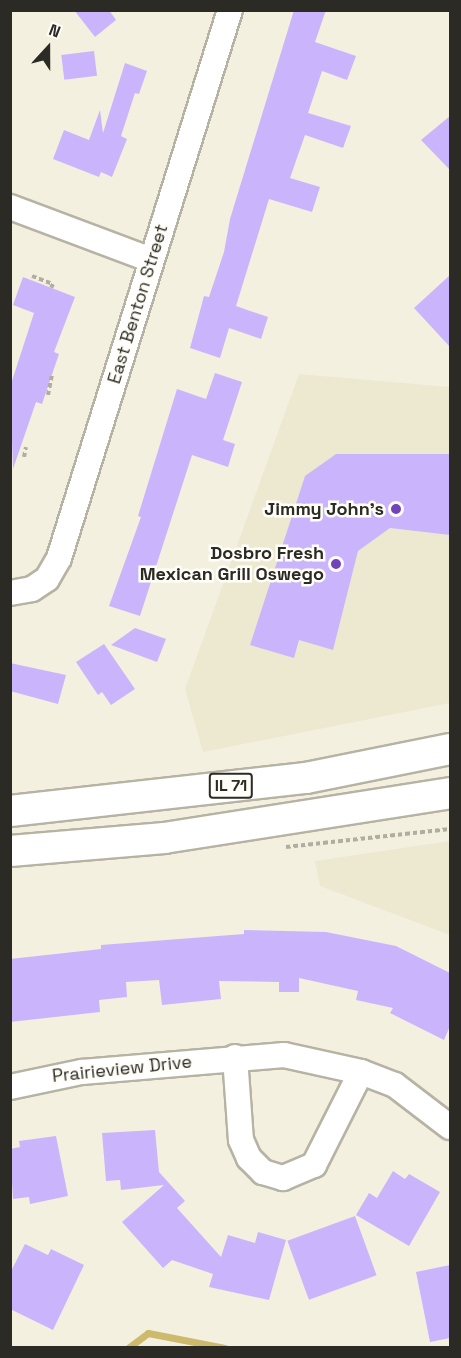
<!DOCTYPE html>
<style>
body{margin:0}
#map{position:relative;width:461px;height:1358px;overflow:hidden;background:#f4f0e0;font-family:"Space Grotesk",sans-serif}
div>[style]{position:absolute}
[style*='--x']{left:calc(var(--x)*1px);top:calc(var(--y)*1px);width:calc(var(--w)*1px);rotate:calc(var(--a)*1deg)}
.built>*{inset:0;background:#ede8d0}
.stream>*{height:7px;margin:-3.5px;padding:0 3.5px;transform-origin:3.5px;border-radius:3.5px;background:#cdba6c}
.building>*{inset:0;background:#cab5fc;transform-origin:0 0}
.path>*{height:4px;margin-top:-2px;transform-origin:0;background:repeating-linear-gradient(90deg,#b1aea1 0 4.5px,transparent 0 7.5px)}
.roads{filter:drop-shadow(2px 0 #b7b3a4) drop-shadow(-2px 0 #b7b3a4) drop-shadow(0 2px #b7b3a4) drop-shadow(0 -2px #b7b3a4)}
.minor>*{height:24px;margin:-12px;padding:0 12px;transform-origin:12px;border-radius:12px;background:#fff}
.major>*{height:30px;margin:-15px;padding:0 15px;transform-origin:15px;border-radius:15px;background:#fff}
.dots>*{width:16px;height:16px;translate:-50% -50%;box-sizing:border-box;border:3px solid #fffdf7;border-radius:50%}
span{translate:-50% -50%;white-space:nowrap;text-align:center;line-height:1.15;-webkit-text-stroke:5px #fffdf7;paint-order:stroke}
.shield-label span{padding:2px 4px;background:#fffdf7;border:2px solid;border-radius:4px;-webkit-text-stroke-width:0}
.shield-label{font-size:16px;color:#2b2a24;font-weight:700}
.street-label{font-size:18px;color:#2b2a24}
.poi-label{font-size:18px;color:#2b2a24;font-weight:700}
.right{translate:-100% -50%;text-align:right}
.frame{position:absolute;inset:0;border:12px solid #2b2a24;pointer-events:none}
.north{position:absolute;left:18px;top:18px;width:60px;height:60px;-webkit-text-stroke:4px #fffdf7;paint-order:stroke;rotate:21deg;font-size:16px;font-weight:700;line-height:24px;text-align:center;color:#2b2a24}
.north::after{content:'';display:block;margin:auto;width:21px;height:27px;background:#2b2a24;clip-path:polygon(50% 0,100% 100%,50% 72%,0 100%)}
</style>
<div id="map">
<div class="built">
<div style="clip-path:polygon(299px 374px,450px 387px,450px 703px,203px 752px,185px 689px)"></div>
<div style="clip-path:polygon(450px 841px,450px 935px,320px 886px,315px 861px)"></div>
</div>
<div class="stream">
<div style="--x:128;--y:1348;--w:25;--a:-37"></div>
<div style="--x:148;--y:1333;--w:78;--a:11"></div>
</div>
<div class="building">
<div style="clip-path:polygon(74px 10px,109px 10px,116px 20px,95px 37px)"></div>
<div style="clip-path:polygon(294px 10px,326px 10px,315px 42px,356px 56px,347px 80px,322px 71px,308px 113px,351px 126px,343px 148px,305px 135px,290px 178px,320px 187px,312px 212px,269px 199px,236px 306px,268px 317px,261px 339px,229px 328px,220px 358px,190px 348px,204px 296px,209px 297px,224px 252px,230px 219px)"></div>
<div style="left:94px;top:51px;width:25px;height:33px;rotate:83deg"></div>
<div style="clip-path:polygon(125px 63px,147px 71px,139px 94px,135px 93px,121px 136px,127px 139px,112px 177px,101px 172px,99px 177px,53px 159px,64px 130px,89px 140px,100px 110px,103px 133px)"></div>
<div style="clip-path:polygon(450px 116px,450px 170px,421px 140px)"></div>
<div style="clip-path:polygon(450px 275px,450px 347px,414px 308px)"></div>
<div style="clip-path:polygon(23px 277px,75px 297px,54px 352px,59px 354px,42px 404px,36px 402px,13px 469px,10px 387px,34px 313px,13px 305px)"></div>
<div style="clip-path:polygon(215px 373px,242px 382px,223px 440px,235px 444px,228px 467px,192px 455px,140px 616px,109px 606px,141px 517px,138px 516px,177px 389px,206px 399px)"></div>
<div style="clip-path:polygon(336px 454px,450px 454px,450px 535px,390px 528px,358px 551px,333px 650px,299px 640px,294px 658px,250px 645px,305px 476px)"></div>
<div style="clip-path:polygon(135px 628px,166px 639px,157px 662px,111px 645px)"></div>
<div style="clip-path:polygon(104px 644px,135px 689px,111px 705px,102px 692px,98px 695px,76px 662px)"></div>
<div style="clip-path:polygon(10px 663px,66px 675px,58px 704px,10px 691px)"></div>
<div style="clip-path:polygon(244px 930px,326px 932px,396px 946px,450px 973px,450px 1026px,444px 1040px,390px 1013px,393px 1008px,356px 1000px,358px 991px,299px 978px,299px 992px,279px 992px,279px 982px,219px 981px,221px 999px,162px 1005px,159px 980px,126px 982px,127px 997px,99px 1000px,100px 1012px,10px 1022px,10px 959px,101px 949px,101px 945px,244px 934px)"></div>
<div style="clip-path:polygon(155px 1130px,159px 1172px,185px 1201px,177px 1208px,221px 1257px,228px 1235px,255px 1243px,258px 1232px,286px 1240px,269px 1300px,209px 1287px,213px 1274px,172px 1260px,163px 1268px,122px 1222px,164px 1185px,121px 1190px,120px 1180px,106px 1181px,102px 1133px)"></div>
<div style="clip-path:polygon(56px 1136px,68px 1196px,30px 1204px,29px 1197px,13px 1199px,10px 1149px,20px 1147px,19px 1141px)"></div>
<div style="clip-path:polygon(393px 1171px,405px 1179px,409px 1174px,440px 1192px,409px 1246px,356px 1215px,369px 1193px,377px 1198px)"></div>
<div style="left:355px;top:1216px;width:63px;height:72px;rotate:70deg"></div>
<div style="clip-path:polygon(25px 1244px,48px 1255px,51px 1249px,84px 1265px,53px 1330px,10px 1309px,10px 1273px)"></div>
<div style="clip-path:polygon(450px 1265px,450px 1338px,430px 1342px,416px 1272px)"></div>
</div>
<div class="path">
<div style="--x:32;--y:276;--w:22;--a:21"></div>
<div style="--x:53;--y:284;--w:4;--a:117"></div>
<div style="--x:48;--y:395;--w:20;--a:-79"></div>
<div style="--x:24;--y:457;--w:10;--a:-79"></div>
<div style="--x:286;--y:847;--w:165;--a:-6.3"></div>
</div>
<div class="roads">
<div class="minor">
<div style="--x:10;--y:207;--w:151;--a:20.6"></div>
<div style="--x:10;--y:593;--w:22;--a:-10"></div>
<div style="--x:32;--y:589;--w:18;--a:-34"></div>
<div style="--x:47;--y:579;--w:24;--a:-60"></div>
<div style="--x:59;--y:558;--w:574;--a:-72.67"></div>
<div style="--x:235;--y:1057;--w:83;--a:85.9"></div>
<div style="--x:241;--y:1140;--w:20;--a:66"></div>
<div style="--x:249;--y:1158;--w:20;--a:45"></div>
<div style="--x:263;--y:1172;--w:21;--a:17"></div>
<div style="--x:283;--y:1178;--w:34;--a:-23"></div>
<div style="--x:314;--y:1165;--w:104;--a:-63.2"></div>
<div style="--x:10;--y:1087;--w:74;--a:-11.8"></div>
<div style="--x:82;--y:1072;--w:203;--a:-4.8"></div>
<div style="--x:284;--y:1055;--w:79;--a:12.4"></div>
<div style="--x:361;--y:1072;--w:36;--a:21"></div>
<div style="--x:395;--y:1085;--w:69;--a:37.4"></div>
</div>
<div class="major">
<div style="--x:10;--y:811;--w:298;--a:-6.4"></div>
<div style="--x:306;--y:778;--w:147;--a:-11.4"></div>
<div style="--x:10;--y:851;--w:155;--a:-4.8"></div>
<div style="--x:164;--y:838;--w:290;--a:-8.9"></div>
</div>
</div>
<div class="dots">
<div style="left:396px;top:509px;background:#7243bb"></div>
<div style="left:336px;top:564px;background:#7243bb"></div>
</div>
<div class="shield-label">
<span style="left:231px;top:786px">IL 71</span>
</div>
<div class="street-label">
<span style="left:138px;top:304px;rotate:-73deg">East Benton Street</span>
<span style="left:122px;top:1069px;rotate:-6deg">Prairieview Drive</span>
</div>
<div class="poi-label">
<span class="right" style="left:384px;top:509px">Jimmy John's</span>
<span class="right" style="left:324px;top:564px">Dosbro Fresh<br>Mexican Grill Oswego</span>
</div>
<div class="frame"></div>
<div class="north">N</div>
</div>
